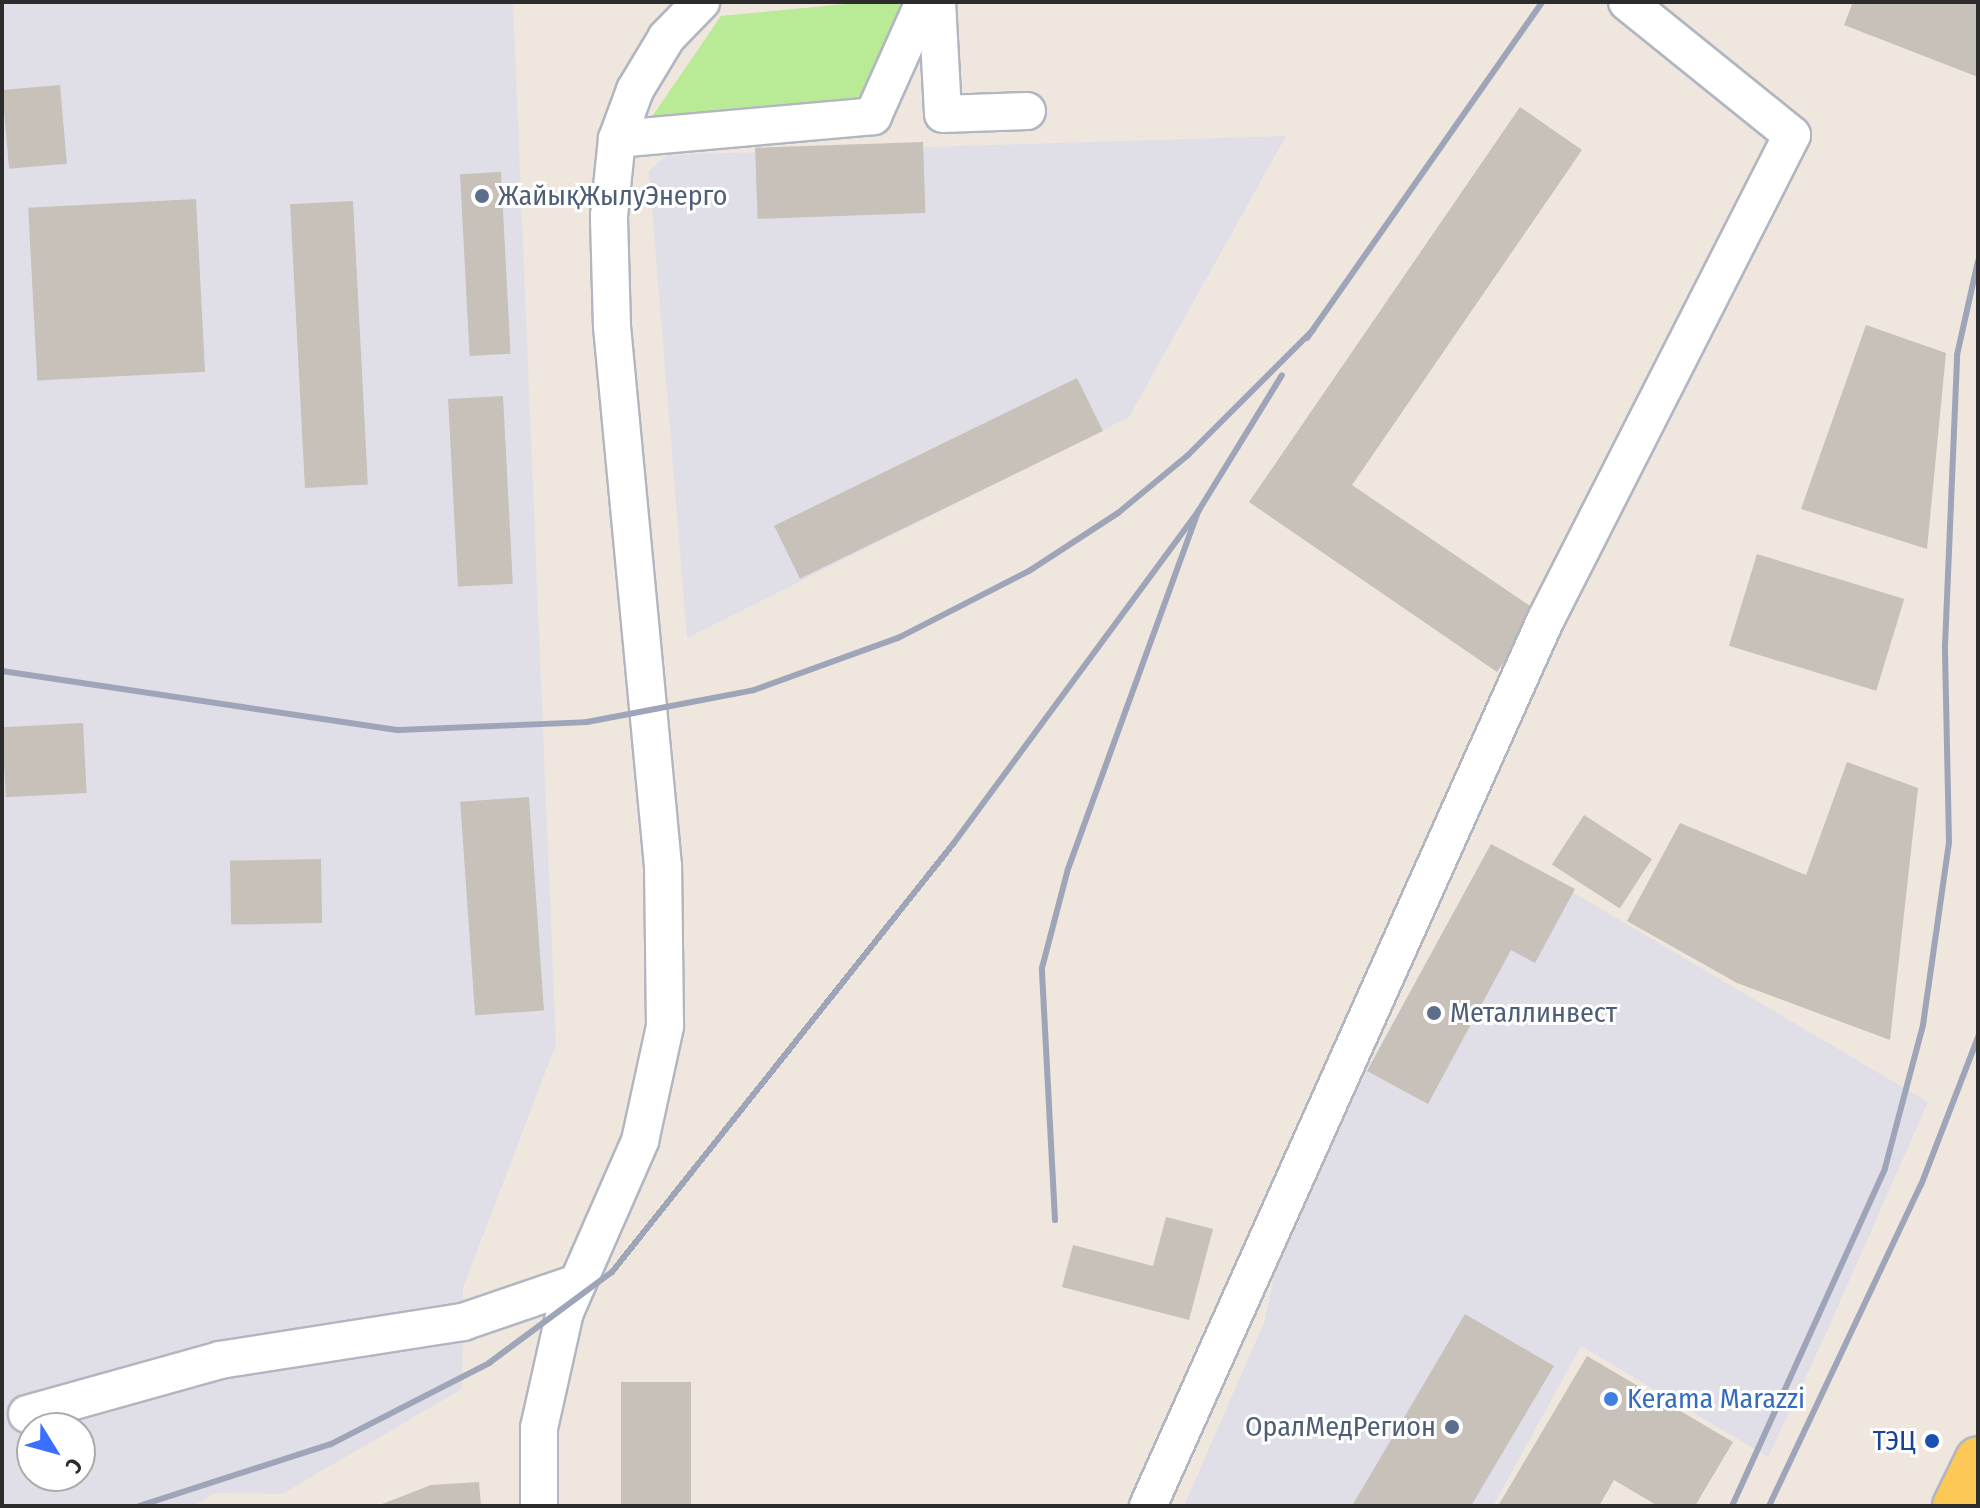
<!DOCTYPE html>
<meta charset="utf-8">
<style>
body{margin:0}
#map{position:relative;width:1980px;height:1508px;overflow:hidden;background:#efe6de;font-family:"Fira Sans Condensed",sans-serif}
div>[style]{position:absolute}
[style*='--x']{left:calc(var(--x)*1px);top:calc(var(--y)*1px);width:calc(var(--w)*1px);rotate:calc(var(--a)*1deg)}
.industrial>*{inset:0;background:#e0dfe7}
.green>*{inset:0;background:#b9ea96}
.building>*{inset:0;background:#c7c1b9;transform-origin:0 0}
.roads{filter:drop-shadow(2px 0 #b2b6c1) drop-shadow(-2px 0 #b2b6c1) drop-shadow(0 2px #b2b6c1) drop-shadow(0 -2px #b2b6c1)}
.minor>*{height:36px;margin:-18px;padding:0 18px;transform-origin:18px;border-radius:18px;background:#fff}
.major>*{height:44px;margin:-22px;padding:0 22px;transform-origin:22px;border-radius:22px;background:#fdc855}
.rail>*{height:6px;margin:-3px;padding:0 3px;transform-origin:3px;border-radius:3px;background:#9fa5b8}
.dots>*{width:22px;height:22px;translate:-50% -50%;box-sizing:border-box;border:4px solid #fff;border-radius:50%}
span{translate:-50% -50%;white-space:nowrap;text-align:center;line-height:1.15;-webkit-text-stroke:6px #fff;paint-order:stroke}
.service-label{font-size:28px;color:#4e5e75}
.left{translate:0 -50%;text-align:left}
.right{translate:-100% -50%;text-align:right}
.shop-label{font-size:28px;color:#366cbe}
.transit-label{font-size:28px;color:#164399}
.frame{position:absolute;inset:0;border:4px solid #2c2c2c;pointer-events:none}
.north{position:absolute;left:16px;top:1412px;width:80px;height:80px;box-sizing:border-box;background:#fff;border:2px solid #ababab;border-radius:50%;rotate:127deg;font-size:22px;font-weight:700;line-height:32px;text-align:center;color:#2c2c2c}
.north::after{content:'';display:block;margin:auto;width:28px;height:36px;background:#3b6fff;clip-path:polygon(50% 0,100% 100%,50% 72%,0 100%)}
</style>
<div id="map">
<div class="industrial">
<div style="clip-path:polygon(evenodd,2px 2px,513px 2px,556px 1044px,463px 1288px,462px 1389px,282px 1494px,215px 1493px,193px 1506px,2px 1506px,2px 2px,32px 1428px,80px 1428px,80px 1476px,32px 1476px,32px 1428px)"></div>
<div style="clip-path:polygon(1286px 136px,1129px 417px,687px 638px,649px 171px,666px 155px)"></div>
<div style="clip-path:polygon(1491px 844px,1928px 1102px,1824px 1338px,1768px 1457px,1581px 1346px,1493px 1506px,1184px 1506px,1265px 1320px,1286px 1217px)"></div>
</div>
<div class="green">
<div style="clip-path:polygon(867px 2px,906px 2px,863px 103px,649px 121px,721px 16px)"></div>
</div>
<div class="building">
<div style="clip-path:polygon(1853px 2px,1978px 2px,1978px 77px,1844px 25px)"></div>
<div style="left:60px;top:85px;width:79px;height:58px;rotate:85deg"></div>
<div style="clip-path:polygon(1520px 107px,1582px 150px,1352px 485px,1539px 612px,1497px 672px,1249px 502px)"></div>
<div style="left:923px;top:142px;width:71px;height:168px;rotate:88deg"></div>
<div style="left:501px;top:172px;width:182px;height:41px;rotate:87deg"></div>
<div style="left:196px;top:199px;width:173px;height:168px;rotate:87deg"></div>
<div style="left:353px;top:201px;width:284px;height:63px;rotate:87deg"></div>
<div style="clip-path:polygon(1866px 325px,1946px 353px,1927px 549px,1801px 509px)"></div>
<div style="left:1077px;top:378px;width:59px;height:337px;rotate:64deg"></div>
<div style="left:503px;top:396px;width:188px;height:55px;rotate:87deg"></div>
<div style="left:1757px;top:554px;width:154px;height:96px;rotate:17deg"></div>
<div style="left:83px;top:723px;width:70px;height:81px;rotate:87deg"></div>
<div style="clip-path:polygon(1847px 762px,1918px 788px,1890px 1040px,1737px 983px,1627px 921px,1680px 823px,1806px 875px)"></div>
<div style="left:529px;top:797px;width:214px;height:69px;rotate:86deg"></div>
<div style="left:1584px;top:815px;width:81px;height:59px;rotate:33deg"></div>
<div style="clip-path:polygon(1491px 844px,1575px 889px,1535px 963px,1511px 950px,1428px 1104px,1367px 1071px)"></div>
<div style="left:321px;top:859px;width:64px;height:91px;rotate:89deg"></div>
<div style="clip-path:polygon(1166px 1217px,1213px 1229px,1189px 1320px,1062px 1287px,1073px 1245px,1153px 1266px)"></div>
<div style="clip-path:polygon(1465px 1314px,1554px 1366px,1471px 1506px,1352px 1506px)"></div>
<div style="clip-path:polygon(1587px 1356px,1733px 1442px,1695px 1506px,1658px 1506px,1614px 1480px,1599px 1506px,1498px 1506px)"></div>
<div style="left:621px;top:1382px;width:70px;height:124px"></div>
<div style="clip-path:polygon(479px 1482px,481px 1506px,377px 1506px,431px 1485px)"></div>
</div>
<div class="roads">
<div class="minor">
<div style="--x:937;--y:2;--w:112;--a:86.9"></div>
<div style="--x:943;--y:114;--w:84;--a:-2"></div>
<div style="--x:617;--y:139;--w:257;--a:-5.1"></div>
<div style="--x:873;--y:116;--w:125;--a:-65.9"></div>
<div style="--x:27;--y:1414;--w:200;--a:-15.6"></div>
<div style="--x:220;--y:1360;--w:246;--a:-8.9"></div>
<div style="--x:463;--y:1322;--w:117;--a:-18.9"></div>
<div style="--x:539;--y:1506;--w:78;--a:-90"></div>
<div style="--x:539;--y:1428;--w:119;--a:-77.4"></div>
<div style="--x:565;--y:1312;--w:187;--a:-66.3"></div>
<div style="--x:640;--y:1141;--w:118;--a:-77.7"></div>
<div style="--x:665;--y:1026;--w:160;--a:-90.7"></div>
<div style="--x:663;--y:866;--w:542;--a:-95.4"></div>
<div style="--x:612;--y:326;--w:110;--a:-91.6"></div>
<div style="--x:609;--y:216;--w:77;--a:-84.1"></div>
<div style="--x:617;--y:139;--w:52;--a:-69.8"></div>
<div style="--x:635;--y:90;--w:62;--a:-58.9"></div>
<div style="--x:667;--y:37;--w:49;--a:-45.8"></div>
<div style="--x:1148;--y:1506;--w:970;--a:-65.84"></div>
<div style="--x:1545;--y:621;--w:545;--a:-63.06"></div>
<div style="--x:1792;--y:135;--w:212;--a:-141.1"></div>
</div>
<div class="major">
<div style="--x:1955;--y:1506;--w:52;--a:-63.9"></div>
</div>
</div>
<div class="rail">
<div style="--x:1307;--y:338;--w:410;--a:-55"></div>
<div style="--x:2;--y:671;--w:401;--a:8.5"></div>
<div style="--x:399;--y:730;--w:188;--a:-2.4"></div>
<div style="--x:587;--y:722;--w:170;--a:-10.8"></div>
<div style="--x:754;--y:690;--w:153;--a:-19.9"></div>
<div style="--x:898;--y:638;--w:147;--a:-27.1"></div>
<div style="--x:1029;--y:571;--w:106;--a:-33.1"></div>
<div style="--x:1118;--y:513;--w:91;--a:-39.6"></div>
<div style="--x:1188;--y:455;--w:177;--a:-45"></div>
<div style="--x:1055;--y:1220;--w:252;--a:-93"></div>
<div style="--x:1042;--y:968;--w:102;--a:-75.3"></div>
<div style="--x:1068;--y:869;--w:382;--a:-70"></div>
<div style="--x:1199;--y:510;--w:158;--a:-58.4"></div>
<div style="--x:139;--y:1506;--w:202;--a:-17.9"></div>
<div style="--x:331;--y:1444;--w:178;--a:-27.1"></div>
<div style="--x:489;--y:1363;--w:153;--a:-36.5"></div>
<div style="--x:612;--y:1272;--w:547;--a:-51.45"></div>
<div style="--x:953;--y:844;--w:415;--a:-53.6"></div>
<div style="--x:1732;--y:1506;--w:371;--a:-65.6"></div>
<div style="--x:1885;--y:1168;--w:148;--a:-75.1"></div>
<div style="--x:1923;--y:1025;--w:185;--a:-81.9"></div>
<div style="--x:1949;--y:842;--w:196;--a:-91.2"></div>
<div style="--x:1945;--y:646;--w:291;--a:-87.6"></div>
<div style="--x:1957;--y:355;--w:96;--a:-77.4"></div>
<div style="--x:1769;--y:1506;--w:355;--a:-64.7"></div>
<div style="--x:1921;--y:1185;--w:159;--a:-68.9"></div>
</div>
<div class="dots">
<div style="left:482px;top:196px;background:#5c6f8a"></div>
<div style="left:1434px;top:1013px;background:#5c6f8a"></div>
<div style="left:1611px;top:1399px;background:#3f7fe0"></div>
<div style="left:1452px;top:1427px;background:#5c6f8a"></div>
<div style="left:1932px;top:1441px;background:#1a4fb4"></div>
</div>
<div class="service-label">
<span class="left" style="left:498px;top:196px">ЖайықЖылуЭнерго</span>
<span class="left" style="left:1450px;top:1013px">Металлинвест</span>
<span class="right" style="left:1436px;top:1427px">ОралМедРегион</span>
</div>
<div class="shop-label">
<span class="left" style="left:1627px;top:1399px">Kerama Marazzi</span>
</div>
<div class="transit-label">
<span class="right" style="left:1916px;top:1441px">ТЭЦ</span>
</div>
<div class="frame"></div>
<div class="north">С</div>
</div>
